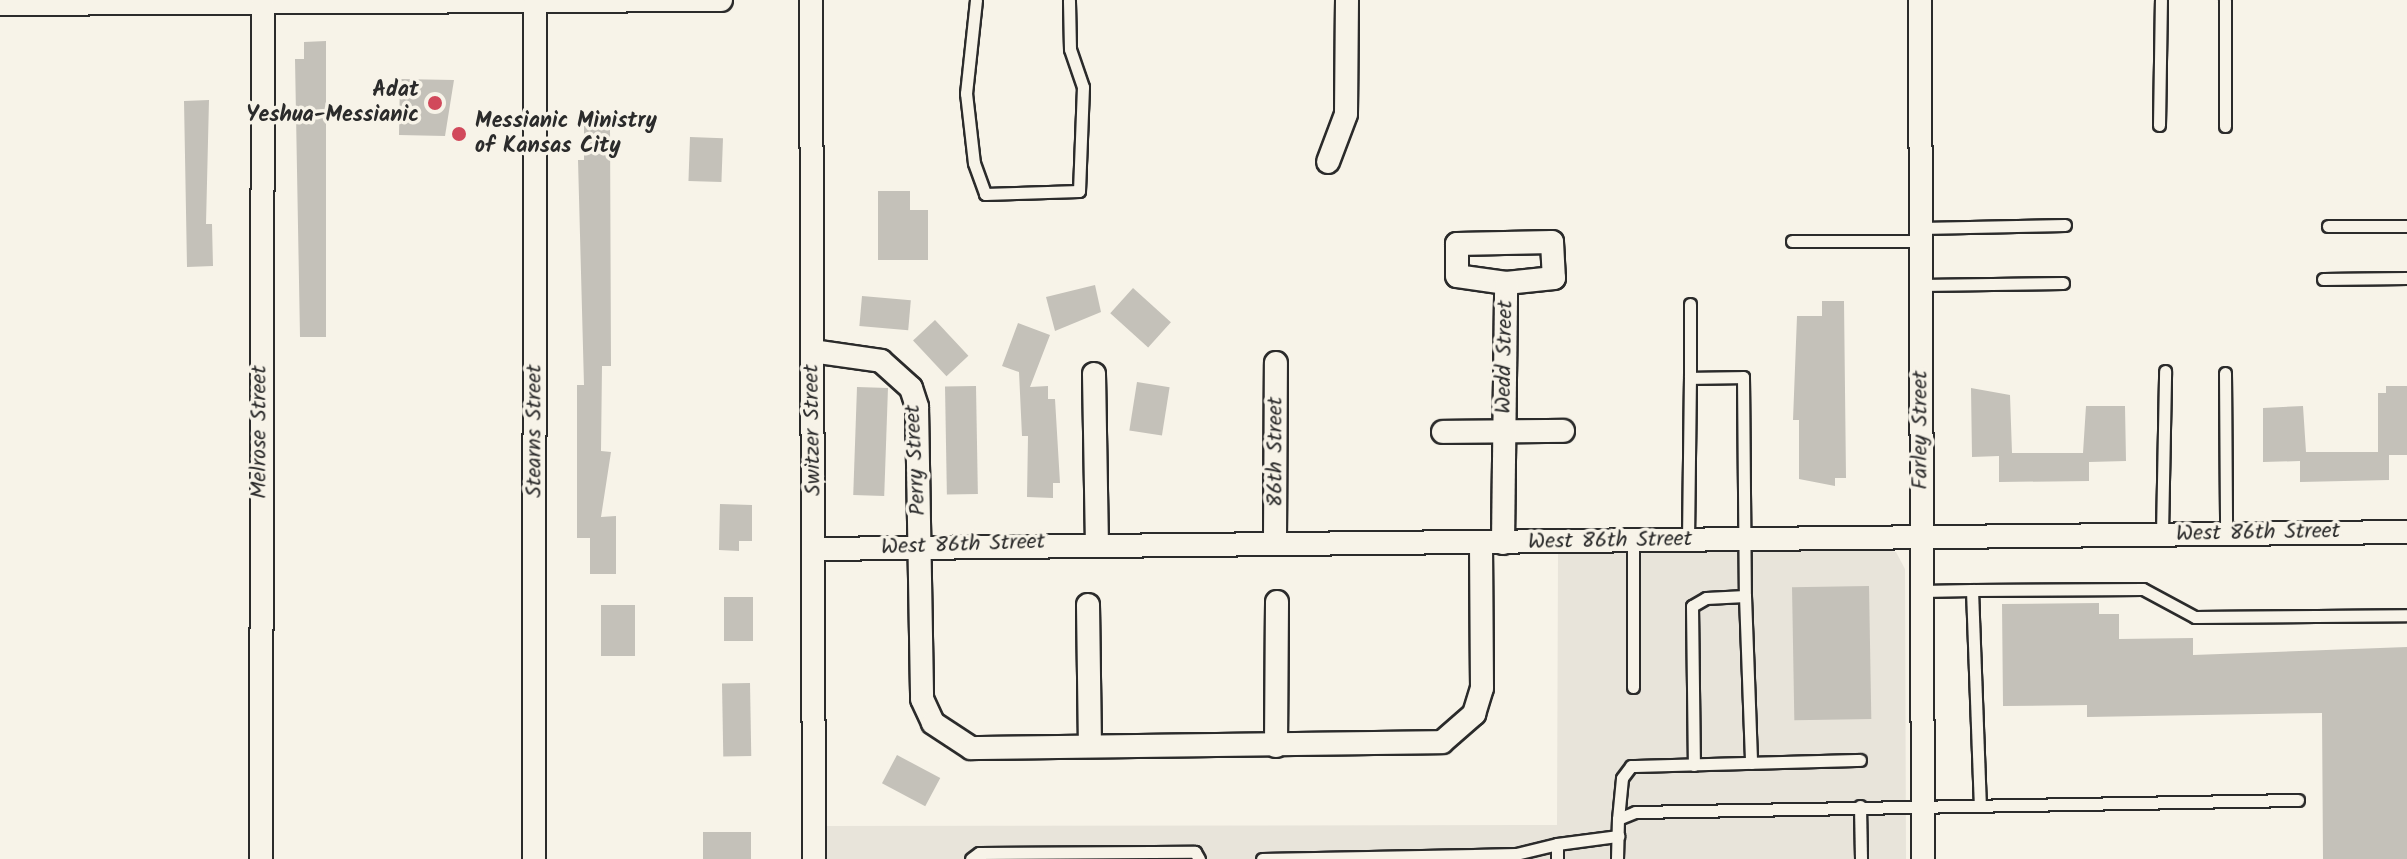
<!DOCTYPE html>
<style>
body{margin:0}
#map{position:relative;width:2407px;height:859px;overflow:hidden;background:#f7f3e8;font-family:Kalam,sans-serif}
div>[style]{position:absolute}
[style*='--x']{left:calc(var(--x)*1px);top:calc(var(--y)*1px);width:calc(var(--w)*1px);rotate:calc(var(--a)*1deg)}
.built>*{inset:0;background:#e8e4da}
.building>*{inset:0;background:#c4c1b9;transform-origin:0 0}
.roads{filter:drop-shadow(2px 0 #2b2b2b) drop-shadow(-2px 0 #2b2b2b) drop-shadow(0 2px #2b2b2b) drop-shadow(0 -2px #2b2b2b)}
.service>*{height:11px;margin:-5.5px;padding:0 5.5px;transform-origin:5.5px;border-radius:5.5px;background:#f7f3e8}
.minor>*{height:22px;margin:-11px;padding:0 11px;transform-origin:11px;border-radius:11px;background:#f7f3e8}
.dots>*{width:22px;height:22px;translate:-50% -50%;box-sizing:border-box;border:4px solid #f7f3e8;border-radius:50%}
span{translate:-50% -50%;white-space:nowrap;text-align:center;line-height:1.15;-webkit-text-stroke:7px #f7f3e8;paint-order:stroke}
.poi-label{font-size:22px;color:#2b2b2b;font-weight:700}
.right{translate:-100% -50%;text-align:right}
.left{translate:0 -50%;text-align:left}
.street-label{font-size:22px;color:#2b2b2b}
</style>
<div id="map">
<div class="built">
<div style="clip-path:polygon(1887px 550px,1896px 552px,1905px 569px,1906px 859px,825px 859px,824px 826px,1557px 825px,1558px 553px)"></div>
</div>
<div class="building">
<div style="clip-path:polygon(326px 41px,326px 337px,300px 337px,295px 59px,304px 59px,304px 42px)"></div>
<div style="clip-path:polygon(400px 79px,454px 80px,445px 136px,399px 135px)"></div>
<div style="clip-path:polygon(209px 100px,206px 224px,212px 224px,213px 266px,187px 267px,184px 101px)"></div>
<div style="clip-path:polygon(584px 124px,610px 124px,611px 366px,602px 366px,601px 451px,611px 452px,601px 517px,616px 516px,616px 574px,590px 574px,590px 538px,577px 538px,577px 385px,584px 385px,578px 160px,584px 160px)"></div>
<div style="left:690px;top:137px;width:33px;height:44px;rotate:2deg"></div>
<div style="clip-path:polygon(878px 191px,910px 191px,910px 210px,928px 210px,928px 260px,878px 260px)"></div>
<div style="clip-path:polygon(1095px 285px,1101px 312px,1055px 331px,1046px 297px)"></div>
<div style="left:1133px;top:288px;width:51px;height:34px;rotate:42deg"></div>
<div style="left:862px;top:296px;width:49px;height:30px;rotate:5deg"></div>
<div style="clip-path:polygon(1822px 301px,1844px 301px,1846px 478px,1835px 478px,1835px 486px,1799px 479px,1799px 420px,1793px 420px,1797px 316px,1822px 316px)"></div>
<div style="left:935px;top:320px;width:49px;height:30px;rotate:47deg"></div>
<div style="clip-path:polygon(1018px 323px,1050px 335px,1030px 387px,1048px 386px,1048px 399px,1055px 399px,1060px 483px,1053px 483px,1053px 498px,1027px 497px,1028px 436px,1022px 436px,1019px 372px,1002px 366px)"></div>
<div style="left:1137px;top:382px;width:33px;height:49px;rotate:9deg"></div>
<div style="left:976px;top:386px;width:108px;height:31px;rotate:89deg"></div>
<div style="clip-path:polygon(2386px 386px,2407px 386px,2407px 455px,2389px 455px,2389px 480px,2300px 482px,2300px 461px,2263px 462px,2263px 408px,2303px 406px,2306px 452px,2378px 452px,2378px 393px,2386px 393px)"></div>
<div style="left:857px;top:387px;width:31px;height:108px;rotate:2deg"></div>
<div style="clip-path:polygon(1971px 388px,2010px 395px,2012px 453px,2083px 453px,2086px 406px,2125px 406px,2126px 461px,2089px 462px,2089px 481px,1999px 482px,1999px 456px,1972px 457px)"></div>
<div style="clip-path:polygon(720px 504px,752px 505px,752px 541px,739px 541px,739px 551px,719px 550px)"></div>
<div style="left:1869px;top:586px;width:133px;height:77px;rotate:89deg"></div>
<div style="left:724px;top:597px;width:29px;height:44px"></div>
<div style="clip-path:polygon(2099px 603px,2099px 614px,2119px 614px,2119px 639px,2193px 638px,2193px 655px,2407px 647px,2407px 859px,2323px 859px,2322px 713px,2087px 717px,2087px 705px,2003px 706px,2002px 604px)"></div>
<div style="left:601px;top:605px;width:34px;height:51px"></div>
<div style="left:750px;top:683px;width:73px;height:28px;rotate:89deg"></div>
<div style="left:897px;top:755px;width:49px;height:32px;rotate:28deg"></div>
<div style="left:703px;top:832px;width:48px;height:27px"></div>
</div>
<div class="roads">
<div class="service">
<div style="--x:976;--y:0;--w:94;--a:96.1"></div>
<div style="--x:966;--y:93;--w:70;--a:83.5"></div>
<div style="--x:974;--y:163;--w:33;--a:70"></div>
<div style="--x:985;--y:194;--w:94;--a:-1.8"></div>
<div style="--x:1079;--y:191;--w:104;--a:-87.8"></div>
<div style="--x:1083;--y:87;--w:40;--a:-108.9"></div>
<div style="--x:1070;--y:49;--w:49;--a:-91.2"></div>
<div style="--x:2225;--y:0;--w:126;--a:90"></div>
<div style="--x:2159;--y:125;--w:125;--a:-89.1"></div>
<div style="--x:2328;--y:226;--w:79;--a:0"></div>
<div style="--x:1921;--y:228;--w:144;--a:-1.2"></div>
<div style="--x:1792;--y:241;--w:129;--a:0"></div>
<div style="--x:2323;--y:279;--w:84;--a:-0.7"></div>
<div style="--x:1921;--y:285;--w:142;--a:-0.8"></div>
<div style="--x:2225;--y:373;--w:160;--a:89.6"></div>
<div style="--x:1690;--y:378;--w:74;--a:-90"></div>
<div style="--x:2162;--y:534;--w:163;--a:-88.9"></div>
<div style="--x:1688;--y:540;--w:162;--a:-89.3"></div>
<div style="--x:1690;--y:378;--w:53;--a:-1.1"></div>
<div style="--x:1743;--y:377;--w:219;--a:89.5"></div>
<div style="--x:1745;--y:596;--w:39;--a:177"></div>
<div style="--x:1706;--y:598;--w:16;--a:150"></div>
<div style="--x:1692;--y:606;--w:159;--a:89.3"></div>
<div style="--x:1972;--y:590;--w:171;--a:-0.3"></div>
<div style="--x:2143;--y:589;--w:59;--a:28.3"></div>
<div style="--x:2195;--y:617;--w:212;--a:-0.5"></div>
<div style="--x:1922;--y:591;--w:50;--a:-1.1"></div>
<div style="--x:1972;--y:590;--w:214;--a:87.9"></div>
<div style="--x:1745;--y:596;--w:167;--a:87.9"></div>
<div style="--x:1633;--y:687;--w:146;--a:-90"></div>
<div style="--x:1860;--y:806;--w:53;--a:88.9"></div>
<div style="--x:1618;--y:819;--w:41;--a:-84.4"></div>
<div style="--x:1622;--y:778;--w:15;--a:-53"></div>
<div style="--x:1631;--y:766;--w:229;--a:-1.5"></div>
<div style="--x:971;--y:859;--w:10;--a:-37"></div>
<div style="--x:979;--y:853;--w:216;--a:-0.3"></div>
<div style="--x:1195;--y:852;--w:8;--a:60"></div>
<div style="--x:1262;--y:859;--w:254;--a:-1.1"></div>
<div style="--x:1516;--y:854;--w:42;--a:-13.7"></div>
<div style="--x:1557;--y:859;--w:15;--a:-90"></div>
<div style="--x:1557;--y:844;--w:62;--a:-7.5"></div>
<div style="--x:1617;--y:859;--w:40;--a:-88.6"></div>
<div style="--x:1618;--y:819;--w:18;--a:-22"></div>
<div style="--x:1635;--y:812;--w:663;--a:-1.04"></div>
</div>
<div class="minor">
<div style="--x:811;--y:0;--w:859;--a:89.8"></div>
<div style="--x:1920;--y:0;--w:859;--a:89.8"></div>
<div style="--x:0;--y:4;--w:721;--a:-0.32"></div>
<div style="--x:1328;--y:162;--w:51;--a:-69.4"></div>
<div style="--x:1346;--y:114;--w:114;--a:-89.5"></div>
<div style="--x:1552;--y:242;--w:36;--a:87"></div>
<div style="--x:1554;--y:278;--w:48;--a:174.1"></div>
<div style="--x:1506;--y:283;--w:49;--a:-171.9"></div>
<div style="--x:1457;--y:276;--w:32;--a:-90"></div>
<div style="--x:1457;--y:244;--w:95;--a:-1.2"></div>
<div style="--x:812;--y:351;--w:70;--a:8.2"></div>
<div style="--x:881;--y:361;--w:40;--a:42"></div>
<div style="--x:911;--y:388;--w:20;--a:72"></div>
<div style="--x:917;--y:407;--w:292;--a:89"></div>
<div style="--x:922;--y:699;--w:26;--a:65"></div>
<div style="--x:933;--y:723;--w:45;--a:33.3"></div>
<div style="--x:971;--y:748;--w:471;--a:-0.7"></div>
<div style="--x:1442;--y:742;--w:43;--a:-41.2"></div>
<div style="--x:1474;--y:714;--w:27;--a:-73"></div>
<div style="--x:1482;--y:688;--w:146;--a:-90.4"></div>
<div style="--x:1094;--y:374;--w:168;--a:89"></div>
<div style="--x:1443;--y:432;--w:120;--a:-0.5"></div>
<div style="--x:1275;--y:540;--w:177;--a:-89.7"></div>
<div style="--x:1503;--y:543;--w:260;--a:-89.3"></div>
<div style="--x:814;--y:549;--w:1593;--a:-0.61"></div>
<div style="--x:1088;--y:605;--w:141;--a:89.2"></div>
<div style="--x:1276;--y:746;--w:144;--a:-89.6"></div>
<div style="--x:261;--y:859;--w:854;--a:-89.87"></div>
<div style="--x:534;--y:859;--w:856;--a:-89.93"></div>
</div>
</div>
<div class="dots">
<div style="left:435px;top:103px;background:#d1495b"></div>
<div style="left:459px;top:134px;background:#d1495b"></div>
</div>
<div class="poi-label">
<span class="right" style="left:419px;top:103px">Adat<br>Yeshua-Messianic</span>
<span class="left" style="left:475px;top:134px">Messianic Ministry<br>of Kansas City</span>
</div>
<div class="street-label">
<span style="left:1505px;top:357px;rotate:-89deg">Wedd Street</span>
<span style="left:813px;top:430px;rotate:-91deg">Switzer Street</span>
<span style="left:1921px;top:430px;rotate:-90deg">Farley Street</span>
<span style="left:535px;top:431px;rotate:-90deg">Stearns Street</span>
<span style="left:260px;top:432px;rotate:-90deg">Melrose Street</span>
<span style="left:1276px;top:452px;rotate:-90deg">86th Street</span>
<span style="left:916px;top:460px;rotate:-93deg">Perry Street</span>
<span style="left:2258px;top:533px;rotate:-1deg">West 86th Street</span>
<span style="left:1610px;top:541px;rotate:-1deg">West 86th Street</span>
<span style="left:963px;top:545px;rotate:-2deg">West 86th Street</span>
</div>
</div>
